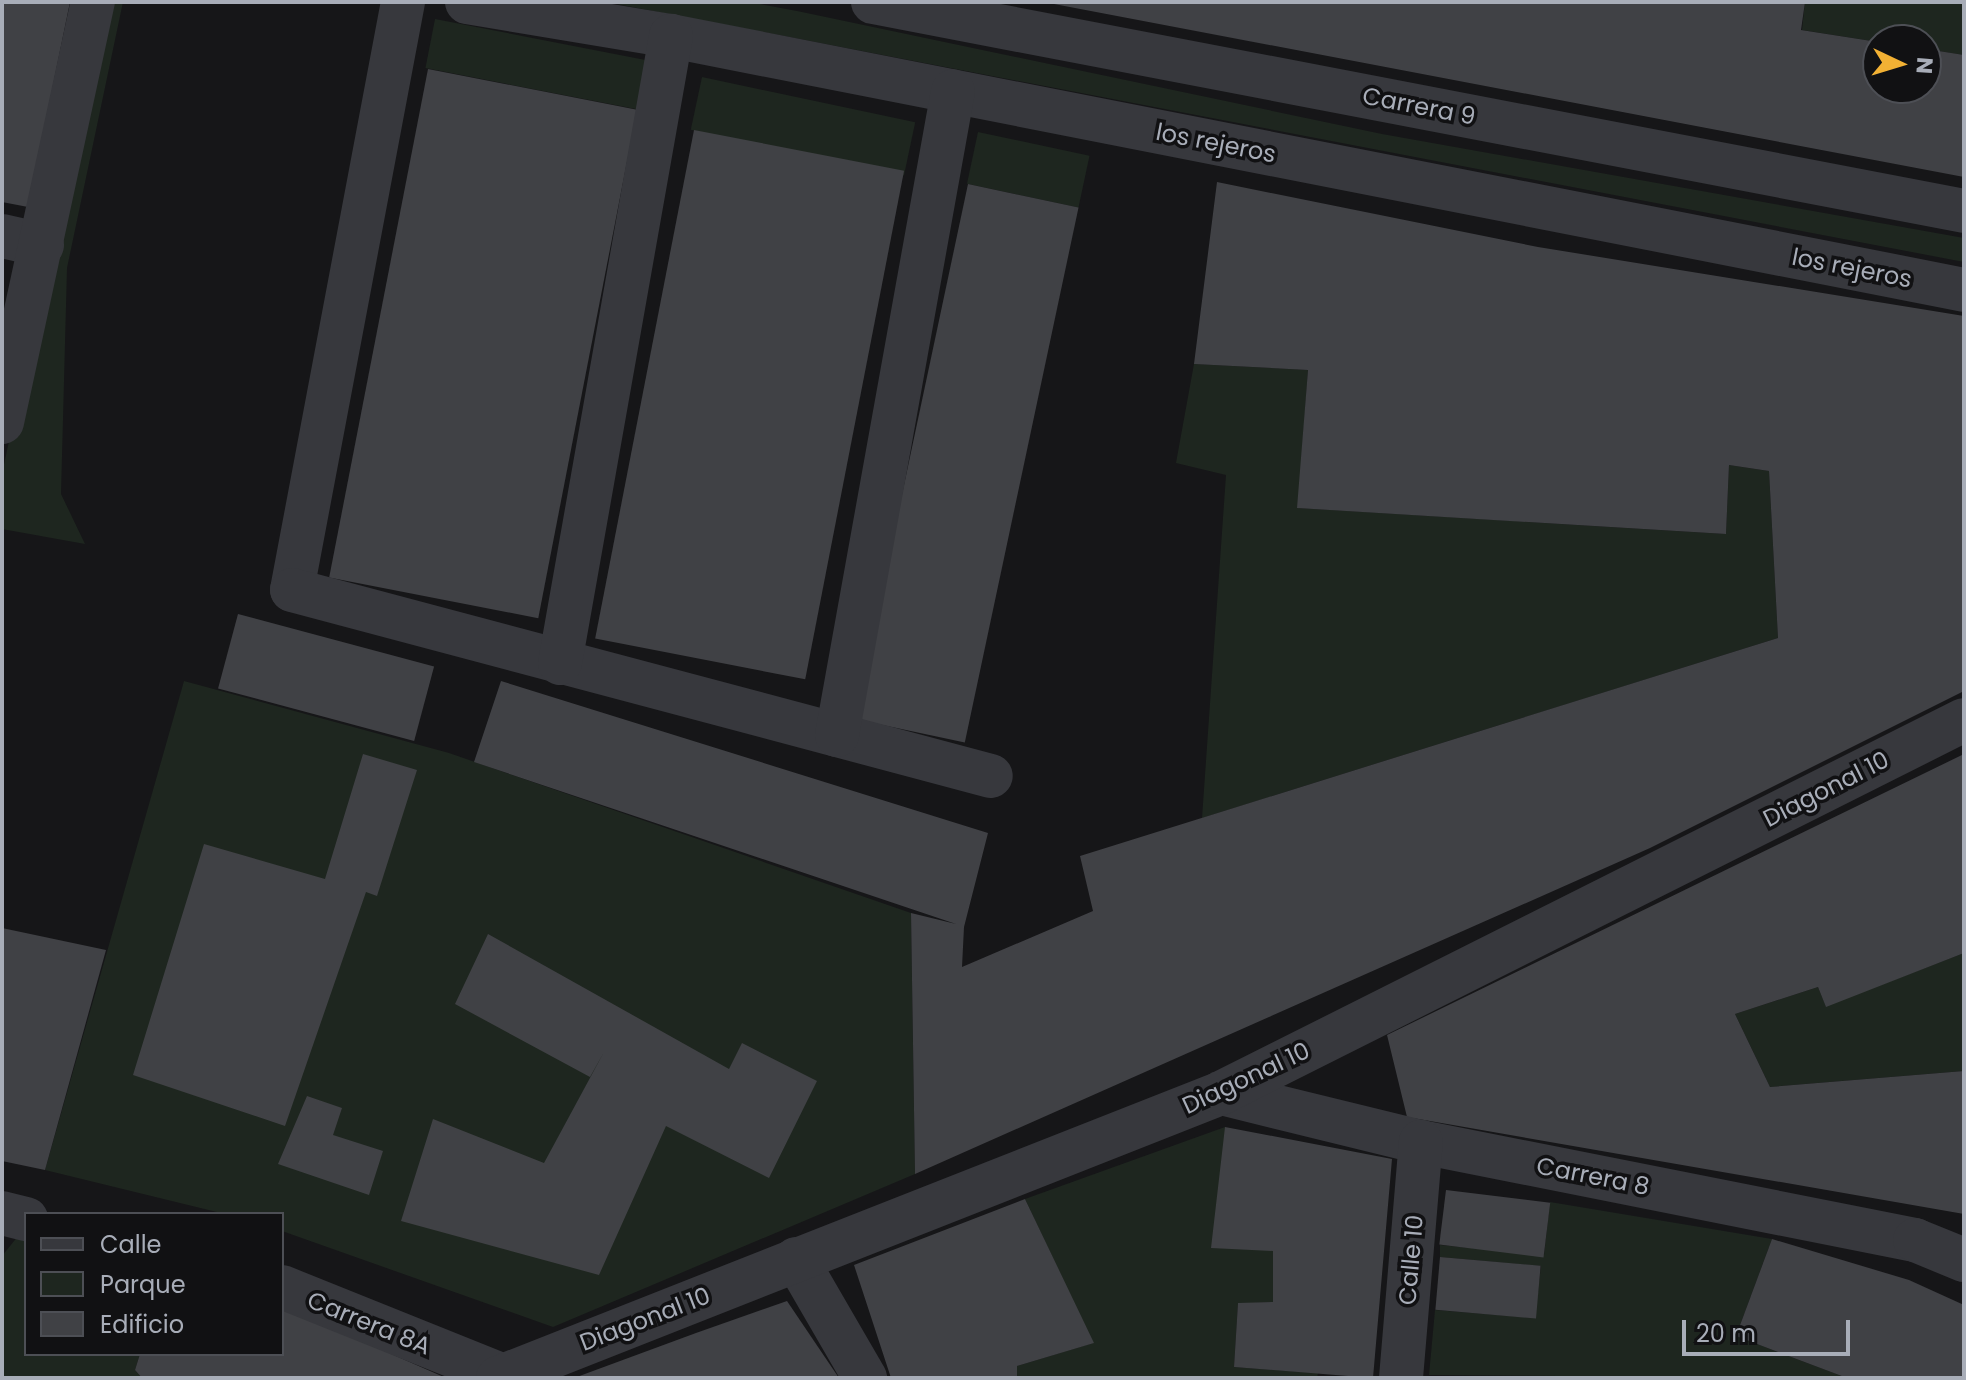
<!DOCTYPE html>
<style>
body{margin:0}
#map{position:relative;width:1966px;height:1380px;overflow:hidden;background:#161618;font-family:Poppins,sans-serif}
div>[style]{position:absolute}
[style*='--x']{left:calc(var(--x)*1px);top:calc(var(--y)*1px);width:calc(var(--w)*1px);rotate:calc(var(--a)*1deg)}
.green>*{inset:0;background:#1e261f;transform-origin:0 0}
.building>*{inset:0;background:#404145;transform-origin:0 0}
.minor>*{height:44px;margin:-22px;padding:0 22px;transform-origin:22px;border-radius:22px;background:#37383d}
span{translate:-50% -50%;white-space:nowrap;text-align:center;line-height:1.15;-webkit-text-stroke:7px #111113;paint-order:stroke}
.street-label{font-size:24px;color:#a8adb8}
.frame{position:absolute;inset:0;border:4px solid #a8adb8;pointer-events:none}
.legend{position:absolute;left:24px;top:1212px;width:260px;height:144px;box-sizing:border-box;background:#111113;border:2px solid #4d4f55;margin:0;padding:10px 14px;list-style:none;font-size:24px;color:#a8adb8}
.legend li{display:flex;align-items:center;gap:16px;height:40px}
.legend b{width:40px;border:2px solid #4d4f55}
.north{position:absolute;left:1862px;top:24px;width:80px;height:80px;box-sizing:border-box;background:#111113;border:2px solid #4d4f55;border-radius:50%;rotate:94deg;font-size:22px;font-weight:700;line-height:32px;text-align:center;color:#a8adb8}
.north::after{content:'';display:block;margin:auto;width:28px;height:36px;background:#f2b134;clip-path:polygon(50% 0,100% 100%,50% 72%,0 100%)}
.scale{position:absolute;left:1682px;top:1320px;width:168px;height:36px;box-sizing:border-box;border:4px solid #a8adb8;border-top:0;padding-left:10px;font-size:24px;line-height:28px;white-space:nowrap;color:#a8adb8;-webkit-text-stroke:6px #111113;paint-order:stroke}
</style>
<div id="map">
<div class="green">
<div style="clip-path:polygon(102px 2px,123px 2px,67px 268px,61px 494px,85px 544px,2px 529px,2px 474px)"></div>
<div style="clip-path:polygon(606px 2px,749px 2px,797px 11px,1382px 134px,1964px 238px,1964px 262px)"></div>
<div style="clip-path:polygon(1805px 2px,1964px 2px,1964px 55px,1926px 49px,1926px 40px,1878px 42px,1802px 30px)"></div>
<div style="left:435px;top:19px;width:217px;height:50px;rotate:11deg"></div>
<div style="left:702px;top:77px;width:218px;height:54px;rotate:12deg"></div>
<div style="left:978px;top:132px;width:114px;height:53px;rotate:12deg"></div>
<div style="clip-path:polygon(1194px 364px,1308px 370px,1298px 508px,1726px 534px,1729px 465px,1769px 471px,1778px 638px,1202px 818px,1226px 475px,1176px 463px)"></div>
<div style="clip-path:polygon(184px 681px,449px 753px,911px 913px,915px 1174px,553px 1327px,282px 1231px,282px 1214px,225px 1214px,45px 1170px)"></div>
<div style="clip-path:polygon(1964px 953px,1964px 1071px,1770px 1087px,1735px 1014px,1818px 987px,1826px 1006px)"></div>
<div style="clip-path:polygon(1225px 1127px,1273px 1251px,1273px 1302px,1238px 1304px,1234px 1367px,1318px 1373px,1317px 1378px,1017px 1378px,1017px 1366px,1093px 1343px,1025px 1199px)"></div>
<div style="clip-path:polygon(1550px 1202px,1772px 1239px,1736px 1336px,1847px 1378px,1429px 1375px,1435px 1310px,1535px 1318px,1541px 1266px,1440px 1257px,1440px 1245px,1544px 1255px)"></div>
<div style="clip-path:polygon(18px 1236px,26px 1238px,26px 1354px,140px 1354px,135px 1370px,142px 1378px,2px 1378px,2px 1256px)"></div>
</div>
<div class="building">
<div style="clip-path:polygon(2px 2px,70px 2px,28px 207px,2px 202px)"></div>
<div style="clip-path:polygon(1805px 2px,1801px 30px,1878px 42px,1878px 88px,1926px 88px,1926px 49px,1964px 55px,1964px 177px,1054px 4px)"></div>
<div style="left:428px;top:69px;width:213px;height:518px;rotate:11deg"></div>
<div style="left:694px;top:130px;width:214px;height:518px;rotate:11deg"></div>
<div style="clip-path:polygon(1217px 182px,1538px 247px,1964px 316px,1964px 691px,1650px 848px,915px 1174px,911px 913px,956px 924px,474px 762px,501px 681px,988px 833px,964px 927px,962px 967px,1093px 911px,1080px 856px,1778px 638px,1769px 471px,1729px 465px,1726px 534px,1297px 508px,1308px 370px,1194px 364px)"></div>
<div style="left:968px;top:184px;width:113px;height:547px;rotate:12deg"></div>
<div style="left:238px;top:614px;width:203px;height:77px;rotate:15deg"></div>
<div style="clip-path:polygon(363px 754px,417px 770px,377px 896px,366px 892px,285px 1126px,133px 1075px,204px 844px,325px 879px)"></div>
<div style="clip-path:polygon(1964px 754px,1964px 953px,1826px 1007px,1818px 987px,1735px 1014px,1770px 1087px,1964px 1071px,1964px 1214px,1407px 1117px,1387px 1035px)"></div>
<div style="clip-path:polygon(2px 928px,106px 950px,45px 1170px,2px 1161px)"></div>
<div style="clip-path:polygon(488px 934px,729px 1069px,742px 1043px,817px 1081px,769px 1178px,666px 1126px,599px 1275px,401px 1221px,433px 1119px,544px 1163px,604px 1052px,590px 1077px,455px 1004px)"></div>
<div style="clip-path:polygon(307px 1096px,342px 1108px,333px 1135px,383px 1151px,369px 1195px,278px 1164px)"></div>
<div style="clip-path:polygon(1225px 1127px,1392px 1159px,1373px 1378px,1234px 1367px,1238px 1303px,1273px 1302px,1273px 1251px,1211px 1248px)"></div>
<div style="left:1446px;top:1190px;width:105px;height:55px;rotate:7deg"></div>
<div style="clip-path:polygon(1025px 1199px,1094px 1343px,1017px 1366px,1017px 1378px,891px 1378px,854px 1265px)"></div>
<div style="clip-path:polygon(1772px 1239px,1909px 1280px,1964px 1305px,1964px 1378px,1847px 1378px,1736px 1336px)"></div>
<div style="left:1440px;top:1257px;width:101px;height:53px;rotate:5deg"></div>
<div style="clip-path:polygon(787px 1301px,839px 1378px,574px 1378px,696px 1333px)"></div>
<div style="clip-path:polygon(282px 1306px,446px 1378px,142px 1378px,135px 1370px,140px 1354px,282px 1354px)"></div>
</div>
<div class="minor">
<div style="--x:403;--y:2;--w:598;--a:100.69"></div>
<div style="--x:292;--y:590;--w:723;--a:14.9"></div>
<div style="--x:467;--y:2;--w:207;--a:9.5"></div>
<div style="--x:671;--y:36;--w:1318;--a:11.11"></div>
<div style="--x:873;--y:2;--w:1111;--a:10.84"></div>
<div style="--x:2;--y:236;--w:41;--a:12.7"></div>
<div style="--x:2;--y:422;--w:430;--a:-77.8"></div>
<div style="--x:560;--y:663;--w:637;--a:-79.96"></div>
<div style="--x:837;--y:735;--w:654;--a:-79.79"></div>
<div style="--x:1221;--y:1093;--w:206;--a:13.8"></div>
<div style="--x:1421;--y:1142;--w:504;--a:11.22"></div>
<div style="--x:1915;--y:1240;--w:53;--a:22.2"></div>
<div style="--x:2;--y:1213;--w:25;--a:14"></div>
<div style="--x:796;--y:1259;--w:138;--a:59.9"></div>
<div style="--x:282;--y:1287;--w:236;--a:21.9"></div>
<div style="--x:498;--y:1378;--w:777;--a:-21.51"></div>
<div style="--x:1221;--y:1093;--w:831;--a:-26.66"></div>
<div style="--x:1401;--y:1378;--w:237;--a:-85.2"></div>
</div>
<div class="street-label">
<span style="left:1419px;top:106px;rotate:11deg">Carrera 9</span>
<span style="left:1216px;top:143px;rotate:11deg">los rejeros</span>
<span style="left:1852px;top:268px;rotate:11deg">los rejeros</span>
<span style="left:1826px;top:789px;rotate:-27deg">Diagonal 10</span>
<span style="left:1246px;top:1078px;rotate:-25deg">Diagonal 10</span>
<span style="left:1593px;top:1176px;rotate:11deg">Carrera 8</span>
<span style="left:1411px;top:1260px;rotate:-85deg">Calle 10</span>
<span style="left:645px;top:1319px;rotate:-21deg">Diagonal 10</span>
<span style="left:369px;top:1323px;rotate:22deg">Carrera 8A</span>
</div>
<div class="frame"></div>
<ul class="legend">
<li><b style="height:10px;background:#37383d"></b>Calle</li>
<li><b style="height:22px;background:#1e261f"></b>Parque</li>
<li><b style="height:22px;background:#404145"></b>Edificio</li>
</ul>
<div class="north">N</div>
<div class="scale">20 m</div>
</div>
